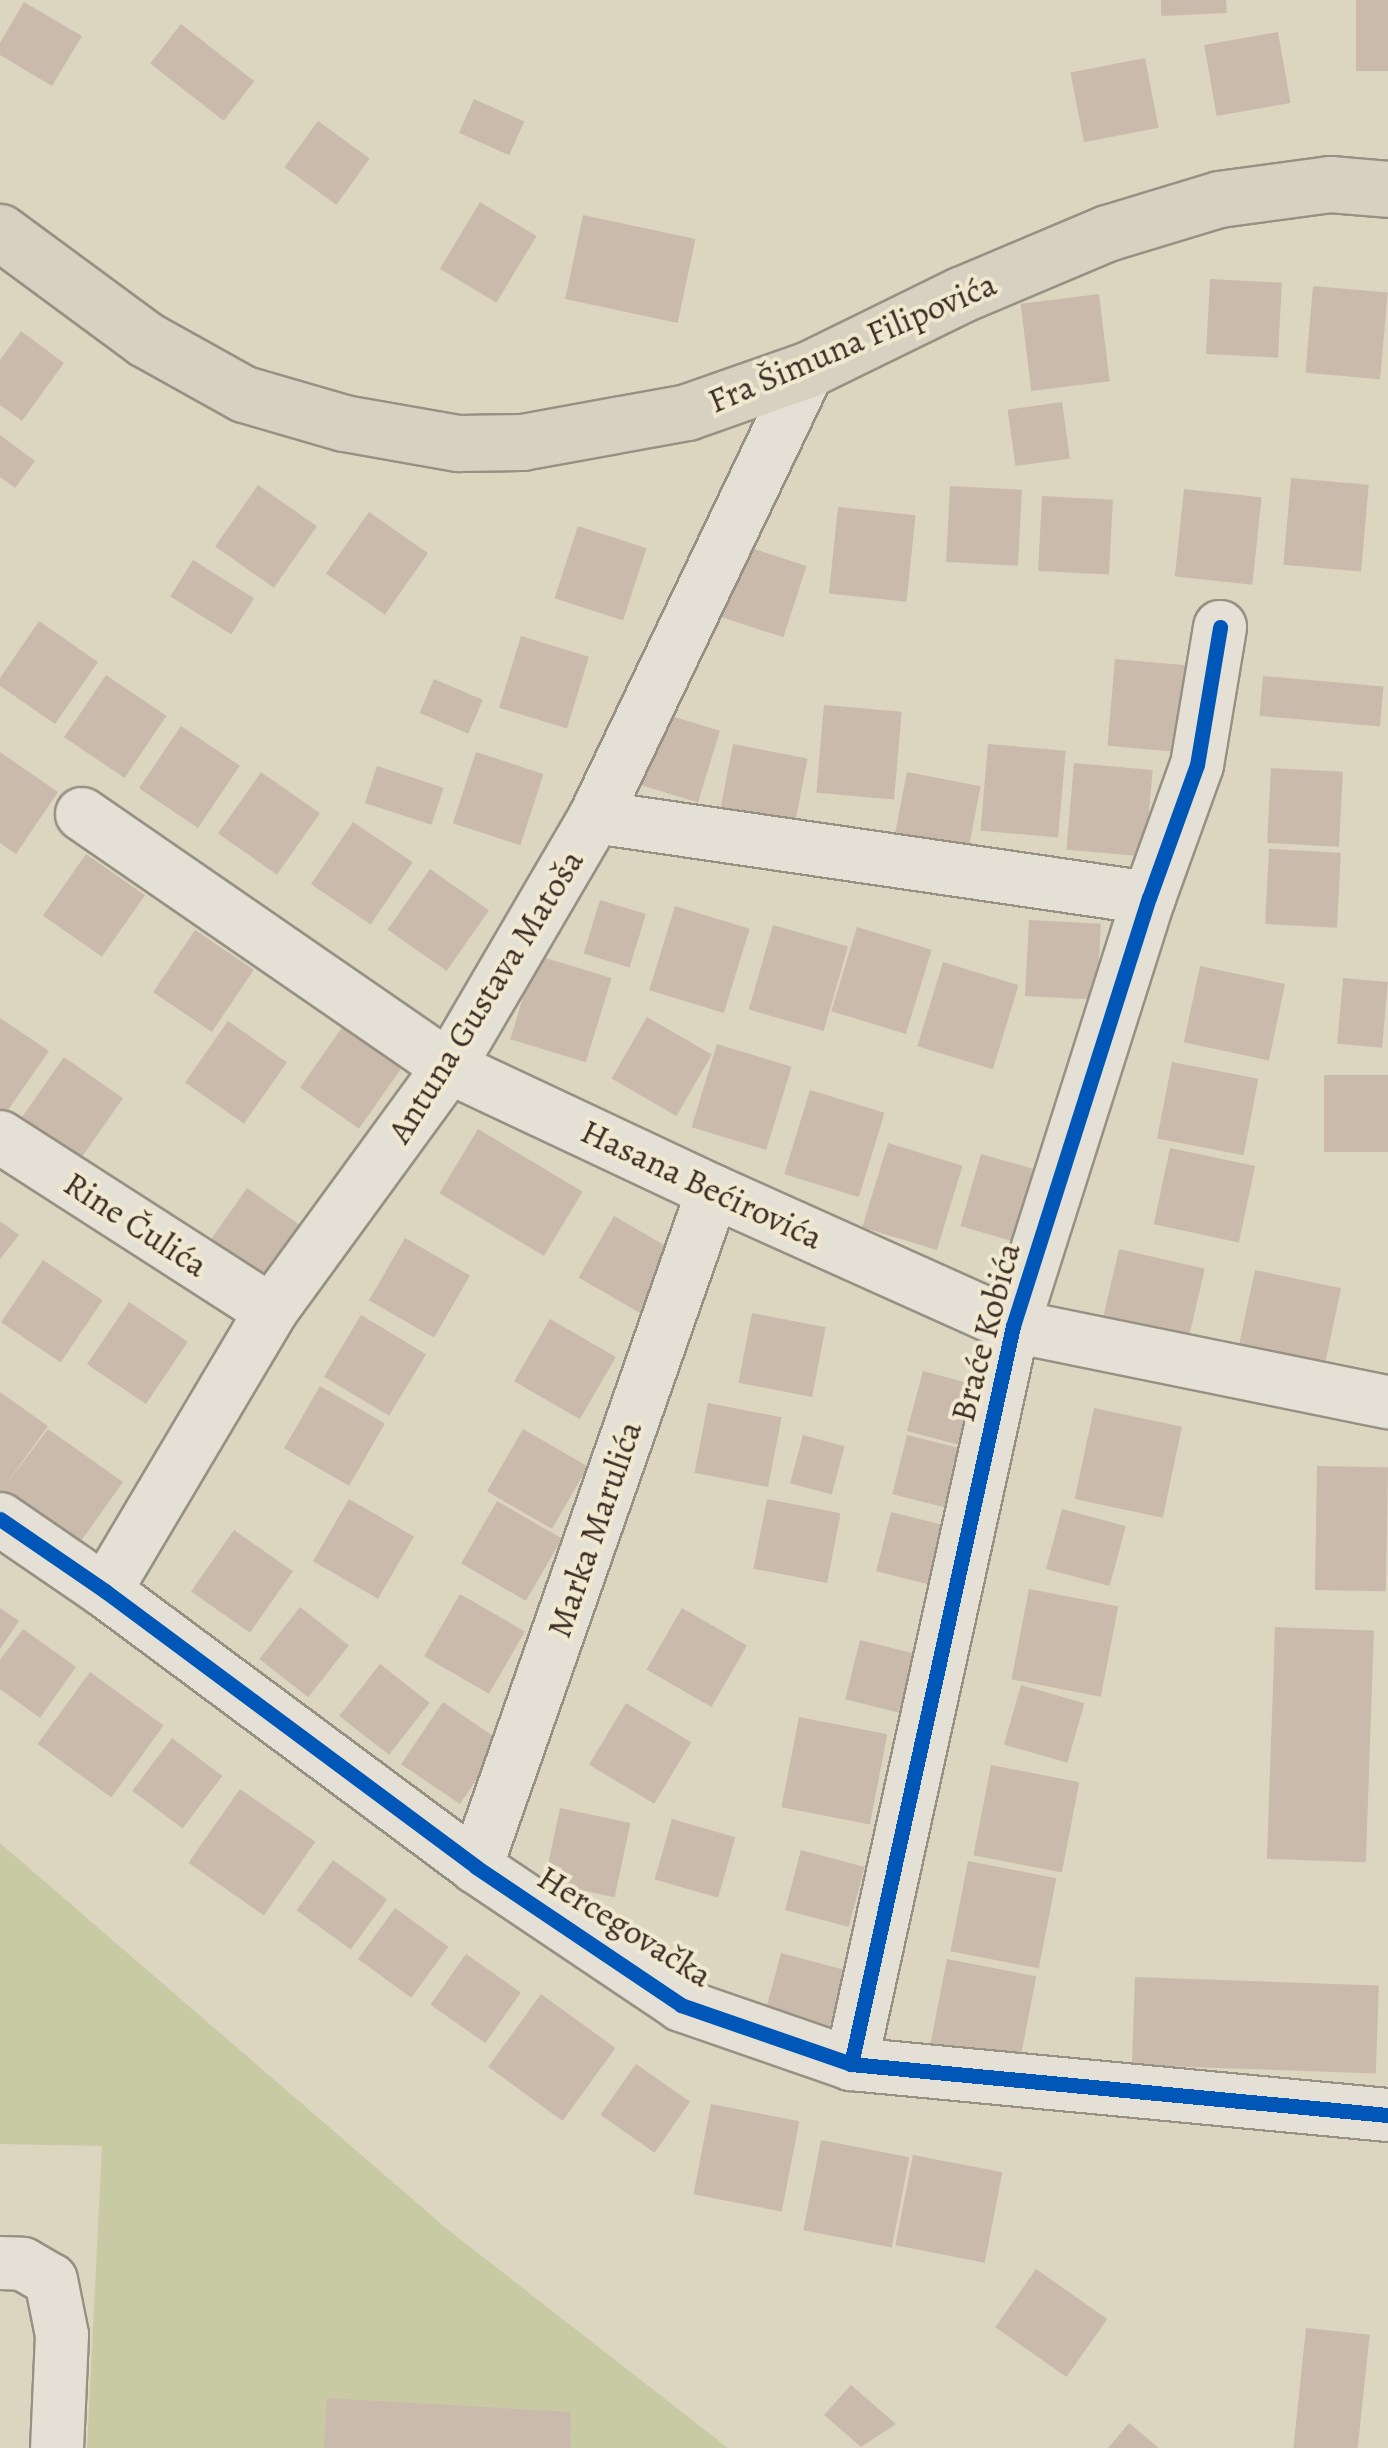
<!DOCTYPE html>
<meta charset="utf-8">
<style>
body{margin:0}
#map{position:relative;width:1388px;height:2448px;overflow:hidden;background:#dcd6c1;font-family:Alegreya,serif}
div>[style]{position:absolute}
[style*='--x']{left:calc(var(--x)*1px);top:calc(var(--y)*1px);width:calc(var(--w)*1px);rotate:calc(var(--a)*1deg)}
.green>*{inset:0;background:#c8caa4}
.building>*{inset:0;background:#cabaab;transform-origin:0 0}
.roads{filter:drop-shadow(2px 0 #979184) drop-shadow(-2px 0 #979184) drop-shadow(0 2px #979184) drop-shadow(0 -2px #979184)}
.minor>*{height:52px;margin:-26px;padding:0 26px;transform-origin:26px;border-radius:26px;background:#e4e0d6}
.major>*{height:55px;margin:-27.5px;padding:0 27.5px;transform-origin:27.5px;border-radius:27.5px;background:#d8d1c1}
.cycleway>*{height:15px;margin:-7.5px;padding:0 7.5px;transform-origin:7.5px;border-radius:7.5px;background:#0057b8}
span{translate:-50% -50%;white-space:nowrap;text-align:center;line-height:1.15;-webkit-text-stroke:8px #f0e8cf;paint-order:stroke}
.street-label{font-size:35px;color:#3c2d26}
</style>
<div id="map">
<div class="green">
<div style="clip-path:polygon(0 1843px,447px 2229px,728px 2448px,87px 2448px,102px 2146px,0 2144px)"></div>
</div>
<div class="building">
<div style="clip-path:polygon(1161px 0,1226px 0,1227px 13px,1161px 16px)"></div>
<div style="left:1356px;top:0;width:32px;height:71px"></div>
<div style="clip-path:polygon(24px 2px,82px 36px,52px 86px,0 55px,0 43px)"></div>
<div style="left:181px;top:24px;width:93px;height:50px;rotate:38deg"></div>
<div style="left:1278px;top:32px;width:72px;height:75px;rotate:80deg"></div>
<div style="left:1145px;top:58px;width:71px;height:76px;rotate:79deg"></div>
<div style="left:474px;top:99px;width:55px;height:37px;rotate:24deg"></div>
<div style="left:318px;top:121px;width:64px;height:57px;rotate:36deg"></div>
<div style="left:480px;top:202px;width:66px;height:78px;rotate:31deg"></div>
<div style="left:583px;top:215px;width:115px;height:86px;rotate:12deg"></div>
<div style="left:1210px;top:279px;width:72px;height:75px;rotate:3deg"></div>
<div style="left:1313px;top:286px;width:75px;height:87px;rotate:5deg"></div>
<div style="left:1099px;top:294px;width:88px;height:79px;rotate:83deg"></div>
<div style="clip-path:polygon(21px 331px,64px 363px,22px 421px,0 405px,0 360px)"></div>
<div style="left:1062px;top:402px;width:57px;height:55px;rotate:82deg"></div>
<div style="clip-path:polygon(0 435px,35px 461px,15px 488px,0 477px)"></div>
<div style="left:1291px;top:478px;width:78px;height:87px;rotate:5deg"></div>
<div style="left:258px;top:485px;width:72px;height:75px;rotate:35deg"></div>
<div style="left:950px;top:486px;width:72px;height:76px;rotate:3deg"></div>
<div style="left:1184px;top:489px;width:78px;height:88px;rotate:6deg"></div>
<div style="left:1042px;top:496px;width:71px;height:75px;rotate:3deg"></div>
<div style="left:838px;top:507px;width:78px;height:87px;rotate:6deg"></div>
<div style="left:369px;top:512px;width:72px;height:75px;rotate:35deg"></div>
<div style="left:578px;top:526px;width:72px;height:76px;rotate:18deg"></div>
<div style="left:739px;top:544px;width:71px;height:75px;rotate:18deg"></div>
<div style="left:193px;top:560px;width:72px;height:43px;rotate:32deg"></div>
<div style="clip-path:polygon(39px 621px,98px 662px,55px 724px,0 686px,0 678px)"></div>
<div style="left:521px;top:636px;width:71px;height:75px;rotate:17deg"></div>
<div style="left:1115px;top:659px;width:78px;height:87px;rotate:5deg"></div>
<div style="left:106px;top:675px;width:73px;height:75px;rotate:34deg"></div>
<div style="left:1263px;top:676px;width:121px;height:40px;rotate:5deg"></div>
<div style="left:434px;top:679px;width:53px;height:37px;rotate:23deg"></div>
<div style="left:824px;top:705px;width:78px;height:88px;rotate:5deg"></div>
<div style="left:652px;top:710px;width:71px;height:75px;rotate:17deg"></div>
<div style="left:181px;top:726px;width:71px;height:75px;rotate:34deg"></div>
<div style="left:733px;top:744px;width:76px;height:71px;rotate:11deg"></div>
<div style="left:988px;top:744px;width:78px;height:87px;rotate:5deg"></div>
<div style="clip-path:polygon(0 752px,58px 792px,16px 854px,0 843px)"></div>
<div style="left:476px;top:752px;width:71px;height:75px;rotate:18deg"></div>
<div style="left:1074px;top:763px;width:79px;height:87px;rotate:5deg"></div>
<div style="left:377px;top:766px;width:70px;height:39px;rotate:18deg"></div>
<div style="left:1271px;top:768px;width:72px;height:75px;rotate:3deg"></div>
<div style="left:261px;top:772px;width:72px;height:75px;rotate:35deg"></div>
<div style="left:907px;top:772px;width:75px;height:71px;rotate:11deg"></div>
<div style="left:353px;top:822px;width:72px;height:75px;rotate:34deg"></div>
<div style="left:1269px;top:849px;width:72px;height:75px;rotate:3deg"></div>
<div style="left:86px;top:854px;width:72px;height:75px;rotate:35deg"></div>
<div style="left:430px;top:869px;width:72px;height:74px;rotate:35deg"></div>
<div style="left:600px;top:900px;width:48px;height:56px;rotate:17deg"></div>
<div style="left:675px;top:906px;width:78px;height:88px;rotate:17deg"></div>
<div style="left:1029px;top:920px;width:72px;height:76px;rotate:3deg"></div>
<div style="left:773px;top:925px;width:78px;height:88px;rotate:16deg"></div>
<div style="left:857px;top:927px;width:78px;height:88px;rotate:17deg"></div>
<div style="left:195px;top:930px;width:71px;height:75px;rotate:34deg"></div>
<div style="left:536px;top:955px;width:79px;height:88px;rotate:17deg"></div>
<div style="left:943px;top:962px;width:79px;height:88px;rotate:17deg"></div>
<div style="left:1200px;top:966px;width:87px;height:78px;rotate:12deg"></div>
<div style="left:1343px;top:978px;width:45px;height:66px;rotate:5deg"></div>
<div style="left:647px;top:1017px;width:75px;height:71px;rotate:30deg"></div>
<div style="clip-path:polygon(0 1018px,49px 1051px,6px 1113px,0 1109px)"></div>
<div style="left:228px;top:1021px;width:72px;height:75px;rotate:35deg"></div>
<div style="left:343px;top:1026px;width:72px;height:75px;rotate:35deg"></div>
<div style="left:717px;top:1044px;width:78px;height:87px;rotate:17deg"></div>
<div style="left:64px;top:1057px;width:72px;height:75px;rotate:35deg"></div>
<div style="left:1172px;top:1062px;width:88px;height:78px;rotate:11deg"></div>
<div style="left:1324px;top:1075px;width:64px;height:77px"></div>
<div style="left:810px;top:1090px;width:78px;height:88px;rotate:17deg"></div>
<div style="left:478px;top:1129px;width:122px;height:75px;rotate:31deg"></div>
<div style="left:888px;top:1143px;width:78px;height:88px;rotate:17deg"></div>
<div style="left:1170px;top:1148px;width:87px;height:78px;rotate:12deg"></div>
<div style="left:981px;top:1154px;width:72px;height:75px;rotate:16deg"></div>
<div style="left:247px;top:1188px;width:72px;height:75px;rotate:35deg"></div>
<div style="left:614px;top:1216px;width:75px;height:71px;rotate:30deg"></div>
<div style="clip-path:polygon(0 1221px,19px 1235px,0 1259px)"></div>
<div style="left:405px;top:1238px;width:75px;height:72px;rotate:30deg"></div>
<div style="left:1119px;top:1249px;width:88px;height:80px;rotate:13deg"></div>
<div style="left:43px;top:1260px;width:72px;height:75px;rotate:34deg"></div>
<div style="left:1255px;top:1270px;width:88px;height:78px;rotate:12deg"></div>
<div style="left:129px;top:1302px;width:71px;height:75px;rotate:34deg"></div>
<div style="left:752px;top:1313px;width:75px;height:71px;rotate:11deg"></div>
<div style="left:361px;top:1315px;width:76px;height:72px;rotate:31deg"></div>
<div style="left:550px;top:1319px;width:76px;height:72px;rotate:30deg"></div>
<div style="left:923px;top:1371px;width:65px;height:62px;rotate:15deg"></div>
<div style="left:320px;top:1386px;width:75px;height:72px;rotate:30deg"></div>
<div style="clip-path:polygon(0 1392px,48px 1426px,1px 1491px,48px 1429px,123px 1482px,71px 1555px,0 1505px)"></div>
<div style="left:708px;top:1403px;width:75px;height:71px;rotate:11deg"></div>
<div style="left:1094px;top:1408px;width:90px;height:93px;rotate:12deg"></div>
<div style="left:523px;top:1429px;width:75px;height:72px;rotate:30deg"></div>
<div style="left:803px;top:1435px;width:43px;height:50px;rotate:15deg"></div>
<div style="left:907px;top:1435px;width:66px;height:61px;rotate:14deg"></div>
<div style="left:1317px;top:1466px;width:71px;height:124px;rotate:1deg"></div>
<div style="left:349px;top:1499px;width:75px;height:72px;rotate:30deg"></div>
<div style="left:767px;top:1499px;width:75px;height:71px;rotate:11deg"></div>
<div style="left:497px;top:1501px;width:75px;height:72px;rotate:30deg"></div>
<div style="left:1062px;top:1509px;width:66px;height:62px;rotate:15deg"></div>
<div style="left:891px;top:1512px;width:66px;height:61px;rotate:14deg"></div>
<div style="left:234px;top:1530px;width:72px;height:75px;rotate:35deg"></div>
<div style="left:1029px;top:1589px;width:91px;height:92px;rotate:11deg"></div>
<div style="left:460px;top:1594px;width:75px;height:72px;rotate:30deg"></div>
<div style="left:300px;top:1607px;width:62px;height:66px;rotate:38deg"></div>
<div style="clip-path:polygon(0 1608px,19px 1621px,0 1649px)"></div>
<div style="left:682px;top:1608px;width:75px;height:71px;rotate:30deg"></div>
<div style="left:1275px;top:1627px;width:99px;height:232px;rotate:2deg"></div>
<div style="clip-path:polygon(23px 1629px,76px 1667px,40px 1718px,0 1689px,0 1660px)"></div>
<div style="left:860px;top:1640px;width:66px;height:61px;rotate:14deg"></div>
<div style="left:380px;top:1664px;width:63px;height:66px;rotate:38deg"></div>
<div style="left:90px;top:1672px;width:91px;height:89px;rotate:36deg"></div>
<div style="left:1021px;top:1685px;width:66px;height:62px;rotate:16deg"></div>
<div style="left:443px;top:1702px;width:71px;height:75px;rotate:34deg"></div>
<div style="left:626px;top:1703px;width:76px;height:72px;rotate:31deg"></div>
<div style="left:799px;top:1717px;width:90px;height:92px;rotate:11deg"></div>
<div style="left:172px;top:1738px;width:63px;height:66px;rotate:37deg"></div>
<div style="left:991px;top:1765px;width:90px;height:92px;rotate:11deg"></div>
<div style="left:240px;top:1789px;width:92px;height:90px;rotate:35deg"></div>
<div style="left:560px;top:1808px;width:72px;height:76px;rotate:12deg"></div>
<div style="left:672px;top:1819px;width:66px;height:63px;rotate:16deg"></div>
<div style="left:801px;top:1850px;width:66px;height:62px;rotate:15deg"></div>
<div style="left:333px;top:1860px;width:67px;height:62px;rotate:36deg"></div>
<div style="left:968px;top:1861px;width:90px;height:92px;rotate:11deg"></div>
<div style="left:395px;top:1908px;width:66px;height:63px;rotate:36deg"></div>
<div style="left:781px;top:1953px;width:66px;height:62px;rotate:15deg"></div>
<div style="left:466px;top:1954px;width:67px;height:62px;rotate:35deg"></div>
<div style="left:947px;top:1959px;width:91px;height:92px;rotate:11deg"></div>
<div style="left:1135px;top:1977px;width:244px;height:88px;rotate:2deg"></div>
<div style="left:541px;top:1994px;width:92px;height:90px;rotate:36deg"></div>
<div style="left:636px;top:2064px;width:66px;height:62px;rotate:35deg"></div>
<div style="left:711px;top:2104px;width:90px;height:92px;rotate:11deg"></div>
<div style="left:821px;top:2140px;width:90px;height:92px;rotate:11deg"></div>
<div style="left:913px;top:2155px;width:91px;height:92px;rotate:11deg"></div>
<div style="left:1036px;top:2269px;width:87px;height:71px;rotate:35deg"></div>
<div style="left:1306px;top:2328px;width:64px;height:121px;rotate:6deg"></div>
<div style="clip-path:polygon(851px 2385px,896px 2424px,861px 2447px,824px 2415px)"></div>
<div style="clip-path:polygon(327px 2398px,571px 2412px,570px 2448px,324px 2448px)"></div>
<div style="clip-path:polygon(1129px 2423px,1159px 2448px,1108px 2448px)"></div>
</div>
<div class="roads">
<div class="minor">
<div style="--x:82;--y:814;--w:446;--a:34.6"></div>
<div style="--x:449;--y:1067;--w:292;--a:25.2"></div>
<div style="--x:713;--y:1191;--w:329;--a:24.2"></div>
<div style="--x:1013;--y:1326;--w:383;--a:11.5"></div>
<div style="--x:595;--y:817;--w:560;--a:8.32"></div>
<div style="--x:0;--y:1137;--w:322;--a:32.7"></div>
<div style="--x:0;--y:1519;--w:127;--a:34.4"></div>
<div style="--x:105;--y:1591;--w:462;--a:36.6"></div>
<div style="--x:476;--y:1867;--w:247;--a:33.9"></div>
<div style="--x:681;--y:2005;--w:180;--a:19.1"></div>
<div style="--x:851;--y:2064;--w:539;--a:5.43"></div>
<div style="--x:105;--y:1591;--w:326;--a:-59.3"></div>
<div style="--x:271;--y:1311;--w:302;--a:-53.9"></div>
<div style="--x:449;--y:1067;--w:290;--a:-59.7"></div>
<div style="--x:595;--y:817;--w:496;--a:-64.5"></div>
<div style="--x:476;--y:1867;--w:716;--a:-70.68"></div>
<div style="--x:851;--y:2064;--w:756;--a:-77.62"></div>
<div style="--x:1013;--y:1326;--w:449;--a:-72.4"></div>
<div style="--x:1149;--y:898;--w:141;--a:-70.2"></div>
<div style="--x:1197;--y:765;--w:140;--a:-80.5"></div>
<div style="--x:0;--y:2263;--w:23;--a:2"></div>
<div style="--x:23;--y:2264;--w:32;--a:30"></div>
<div style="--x:51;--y:2280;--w:56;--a:78.7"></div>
<div style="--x:62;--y:2335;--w:113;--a:92.5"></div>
</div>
<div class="major">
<div style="--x:0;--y:232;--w:180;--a:36.4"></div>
<div style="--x:145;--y:339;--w:113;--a:29.1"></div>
<div style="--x:244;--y:394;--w:104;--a:16.2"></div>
<div style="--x:344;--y:423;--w:116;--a:10"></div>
<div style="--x:458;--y:443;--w:64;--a:-0.9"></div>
<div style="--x:522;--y:442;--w:168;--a:-10.3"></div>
<div style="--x:687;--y:412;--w:129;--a:-19.4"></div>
<div style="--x:809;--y:369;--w:168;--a:-26.1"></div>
<div style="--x:960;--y:295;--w:160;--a:-22.9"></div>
<div style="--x:1107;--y:233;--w:117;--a:-16.9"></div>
<div style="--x:1219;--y:199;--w:112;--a:-7.7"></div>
<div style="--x:1330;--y:184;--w:58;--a:4.9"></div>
</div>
</div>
<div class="cycleway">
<div style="--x:0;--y:1519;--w:127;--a:34.4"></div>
<div style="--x:105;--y:1591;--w:462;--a:36.6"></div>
<div style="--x:476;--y:1867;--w:247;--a:33.9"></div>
<div style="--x:681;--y:2005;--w:180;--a:19.1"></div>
<div style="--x:851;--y:2064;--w:539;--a:5.43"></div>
<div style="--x:851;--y:2064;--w:756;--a:-77.62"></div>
<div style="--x:1013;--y:1326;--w:449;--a:-72.4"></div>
<div style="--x:1149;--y:898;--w:141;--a:-70.2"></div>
<div style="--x:1197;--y:765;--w:140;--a:-80.5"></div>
</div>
<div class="street-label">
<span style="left:852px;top:342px;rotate:-23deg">Fra Šimuna Filipovića</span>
<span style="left:485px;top:996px;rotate:-58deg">Antuna Gustava Matoša</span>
<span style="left:702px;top:1184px;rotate:25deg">Hasana Bećirovića</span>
<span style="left:136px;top:1224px;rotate:33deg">Rine Čulića</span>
<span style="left:985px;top:1332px;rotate:-75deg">Braće Kobića</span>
<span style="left:594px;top:1529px;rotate:-71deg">Marka Marulića</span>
<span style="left:625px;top:1926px;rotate:32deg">Hercegovačka</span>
</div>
</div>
